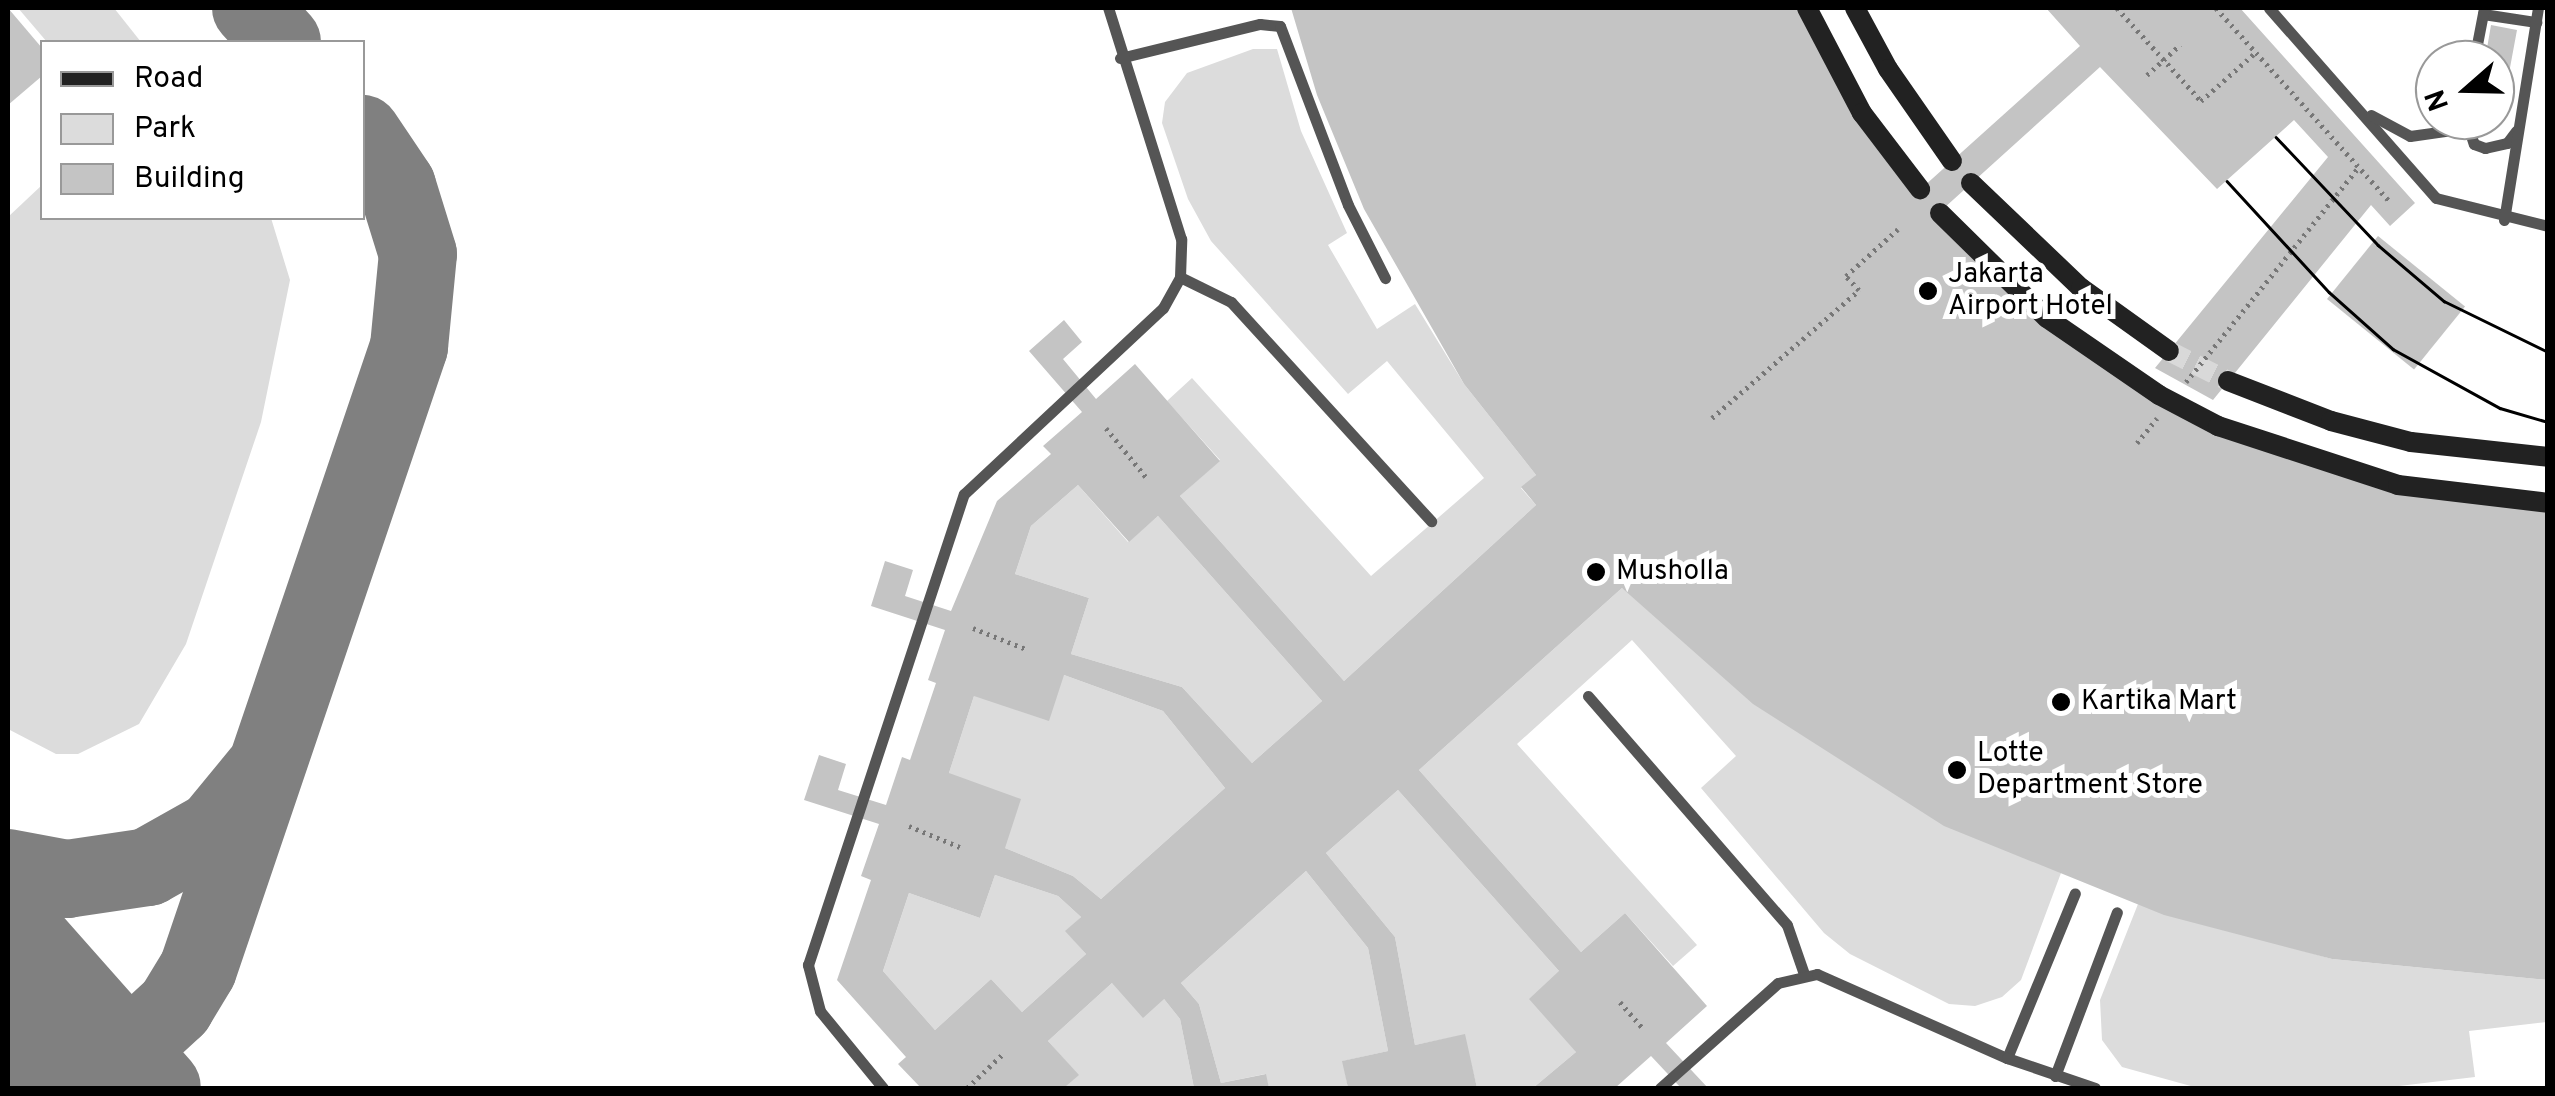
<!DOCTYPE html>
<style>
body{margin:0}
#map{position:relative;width:2555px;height:1096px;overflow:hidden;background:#fff;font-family:Overpass,sans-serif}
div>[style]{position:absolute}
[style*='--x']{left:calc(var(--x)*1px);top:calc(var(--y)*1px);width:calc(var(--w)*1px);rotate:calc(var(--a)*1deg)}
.green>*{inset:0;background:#dcdcdc}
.taxiway>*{height:78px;margin:-39px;padding:0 39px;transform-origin:39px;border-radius:39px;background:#808080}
.building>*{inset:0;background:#c4c4c4;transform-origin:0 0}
.secondary-tunnel>*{height:20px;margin-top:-10px;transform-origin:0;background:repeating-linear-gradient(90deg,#d9d9d9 0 20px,transparent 0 30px)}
.path>*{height:5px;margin-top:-2.5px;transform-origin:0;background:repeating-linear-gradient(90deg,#777 0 2.5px,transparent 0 7.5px)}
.lane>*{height:11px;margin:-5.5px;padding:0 5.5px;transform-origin:5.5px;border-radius:5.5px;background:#555}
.secondary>*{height:20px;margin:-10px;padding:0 10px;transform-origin:10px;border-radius:10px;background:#222}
.tram>*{height:2.5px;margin:-1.25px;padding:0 1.25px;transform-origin:1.25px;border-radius:1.25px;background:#000}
.secondary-bridge>*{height:20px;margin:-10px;padding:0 10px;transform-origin:10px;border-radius:10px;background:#222}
.dots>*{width:28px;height:28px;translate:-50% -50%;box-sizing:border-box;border:5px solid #fff;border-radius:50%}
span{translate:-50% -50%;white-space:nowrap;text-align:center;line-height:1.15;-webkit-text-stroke:10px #fff;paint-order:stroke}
.poi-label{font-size:28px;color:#000}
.left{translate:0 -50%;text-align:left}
.frame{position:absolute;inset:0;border:10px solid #000;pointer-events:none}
.legend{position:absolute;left:40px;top:40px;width:325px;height:180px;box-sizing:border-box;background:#fff;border:2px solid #999;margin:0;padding:12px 18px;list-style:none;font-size:30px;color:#000}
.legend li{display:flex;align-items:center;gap:20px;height:50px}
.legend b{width:50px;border:2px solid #999}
.north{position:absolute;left:2415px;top:40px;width:100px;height:100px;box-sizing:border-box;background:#fff;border:2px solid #999;border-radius:50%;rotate:250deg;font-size:28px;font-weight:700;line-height:40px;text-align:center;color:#000}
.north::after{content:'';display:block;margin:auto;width:35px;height:45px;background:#000;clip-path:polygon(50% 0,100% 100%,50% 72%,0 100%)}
</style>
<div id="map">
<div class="green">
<div style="clip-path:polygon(18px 8px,114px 8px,141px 42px,47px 42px)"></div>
<div style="clip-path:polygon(1253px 49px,1277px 49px,1301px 131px,1347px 233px,1328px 245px,1377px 329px,1415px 304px,1464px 384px,1536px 475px,1521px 488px,1536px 505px,1344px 681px,1180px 496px,1220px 460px,1167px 401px,1192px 378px,1371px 576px,1484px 478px,1387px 361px,1348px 394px,1211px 241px,1188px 199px,1162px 123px,1165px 102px,1187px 73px)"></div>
<div style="clip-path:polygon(42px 185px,42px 218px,271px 218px,290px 280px,261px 422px,186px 644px,139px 724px,78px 754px,56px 754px,8px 729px,8px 217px)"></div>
<div style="clip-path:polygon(1078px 485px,1128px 542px,1158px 516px,1322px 701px,1252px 763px,1182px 687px,1071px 654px,1089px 598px,1015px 574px,1031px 526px)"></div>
<div style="clip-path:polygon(1622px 588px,2061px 873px,2021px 980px,2002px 997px,1975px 1006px,1949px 1004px,1850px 954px,1824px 933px,1701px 788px,1736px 756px,1632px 640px,1517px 744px,1697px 945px,1673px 966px,1625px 913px,1581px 952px,1419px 770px)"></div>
<div style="clip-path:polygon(1064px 675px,1163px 711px,1225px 788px,1101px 899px,1073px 876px,1005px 848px,949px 773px,974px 696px)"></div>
<div style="clip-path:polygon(1398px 790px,1559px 971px,1576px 1052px,1533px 1088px,1477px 1088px,1464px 1035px,1415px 1045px,1395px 937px,1326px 853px)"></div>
<div style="clip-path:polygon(1306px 871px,1368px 948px,1388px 1051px,1343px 1061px,1348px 1088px,1269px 1088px,1265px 1074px,1221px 1083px,1199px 1004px,1181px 983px)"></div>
<div style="clip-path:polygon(995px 875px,1058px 896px,1081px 917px,1066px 931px,1086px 954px,1022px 1012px,991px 979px,935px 1030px,883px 971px,909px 893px,980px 918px)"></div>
<div style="clip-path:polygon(2138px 904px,2332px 959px,2547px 980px,2547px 1022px,2469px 1031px,2475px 1077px,2382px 1088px,2198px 1088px,2122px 1067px,2102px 1040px,2100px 1000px)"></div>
<div style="clip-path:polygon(1112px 983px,1164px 999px,1180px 1019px,1194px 1088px,1064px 1088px,1078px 1075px,1048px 1041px)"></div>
</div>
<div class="taxiway">
<div style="--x:251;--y:8;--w:46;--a:47.6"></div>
<div style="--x:8;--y:868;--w:60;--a:10.6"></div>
<div style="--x:67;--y:879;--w:82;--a:-8.4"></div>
<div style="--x:148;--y:867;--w:76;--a:-29.3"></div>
<div style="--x:214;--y:830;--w:74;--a:-50.5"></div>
<div style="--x:8;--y:913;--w:232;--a:48.5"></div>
<div style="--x:15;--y:929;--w:88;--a:74.2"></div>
<div style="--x:39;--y:1014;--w:74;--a:95.4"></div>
<div style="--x:87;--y:1088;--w:120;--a:-42.6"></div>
<div style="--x:175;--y:1007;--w:44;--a:-58.8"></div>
<div style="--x:198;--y:969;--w:657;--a:-71.26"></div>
<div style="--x:409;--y:347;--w:93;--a:-84.5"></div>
<div style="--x:418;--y:254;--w:71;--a:-107.2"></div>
<div style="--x:397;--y:186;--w:63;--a:-123.9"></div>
</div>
<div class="building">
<div style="clip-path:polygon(8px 8px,42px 48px,42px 76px,8px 105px)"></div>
<div style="clip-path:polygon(evenodd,1291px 8px,1799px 8px,1913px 196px,2080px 46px,2046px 8px,2240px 8px,2415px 203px,2390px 226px,2371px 205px,2213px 400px,2155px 368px,2328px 157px,2294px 120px,2217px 189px,2100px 67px,1933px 218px,2041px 323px,2210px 431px,2396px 492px,2548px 510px,2548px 980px,2332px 959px,2164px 915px,1944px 826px,1753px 704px,1622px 588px,1419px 770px,1581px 952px,1625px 913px,1707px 1006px,1666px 1043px,1708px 1088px,1681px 1088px,1651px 1056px,1615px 1088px,1533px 1088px,1576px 1052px,1529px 999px,1559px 971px,1398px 790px,1326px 853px,1395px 937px,1415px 1045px,1465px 1034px,1477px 1088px,1348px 1088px,1342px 1061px,1388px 1051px,1368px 948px,1306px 871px,1181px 983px,1199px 1004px,1221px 1083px,1266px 1074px,1269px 1088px,1194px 1088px,1180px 1019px,1164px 999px,1143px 1018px,1112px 983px,1048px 1041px,1079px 1075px,1064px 1088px,921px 1088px,898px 1064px,906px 1057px,837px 980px,871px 880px,861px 876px,879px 824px,804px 800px,819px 755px,846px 764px,838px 790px,886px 805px,902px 757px,910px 760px,936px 683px,928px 680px,945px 630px,871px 606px,885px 561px,913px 570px,905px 596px,951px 611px,997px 501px,1051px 454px,1043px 446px,1082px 412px,1029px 351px,1064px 320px,1082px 342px,1063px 359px,1096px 399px,1135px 364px,1220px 461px,1180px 496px,1344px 681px,1536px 505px,1521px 487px,1536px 475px,1464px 384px,1364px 209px,1317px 95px,1291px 8px,1078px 485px,1129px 542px,1158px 516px,1322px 701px,1252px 763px,1182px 687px,1071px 654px,1089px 598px,1015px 574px,1031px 526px,1078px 485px,1291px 8px,1064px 675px,1163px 711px,1225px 788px,1101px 899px,1073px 876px,1005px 848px,1021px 799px,949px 773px,974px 696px,1049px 721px,1064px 675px,1291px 8px,995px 875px,1058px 896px,1081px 917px,1065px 931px,1086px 954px,1022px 1012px,991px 979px,935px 1030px,883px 971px,909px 893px,980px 918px,995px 875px)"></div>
<div style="clip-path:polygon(2491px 25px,2517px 30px,2504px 100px,2495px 99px,2495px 60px,2485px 60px)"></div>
<div style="left:2378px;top:236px;width:112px;height:81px;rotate:39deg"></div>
</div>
<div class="secondary-tunnel">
<div style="--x:2169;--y:351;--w:66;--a:27"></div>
</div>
<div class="path">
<div style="--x:2117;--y:8;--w:125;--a:47.9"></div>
<div style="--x:2201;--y:101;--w:74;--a:-41.7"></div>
<div style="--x:2216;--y:8;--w:262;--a:48.1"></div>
<div style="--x:2147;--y:75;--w:45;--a:-42.3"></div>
<div style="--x:2186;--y:382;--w:276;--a:-51.2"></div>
<div style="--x:1712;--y:418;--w:195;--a:-41"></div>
<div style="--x:1859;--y:290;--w:19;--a:-133"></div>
<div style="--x:1846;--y:276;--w:70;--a:-42.1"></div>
<div style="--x:1106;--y:428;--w:63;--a:50.8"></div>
<div style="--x:2137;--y:443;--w:32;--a:-51"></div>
<div style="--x:973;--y:628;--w:57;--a:21.6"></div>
<div style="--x:909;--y:826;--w:55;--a:22.4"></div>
<div style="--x:1620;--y:1002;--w:33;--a:49"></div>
<div style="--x:967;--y:1088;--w:50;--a:-43.4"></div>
</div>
<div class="lane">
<div style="--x:2269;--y:8;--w:253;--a:48.7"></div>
<div style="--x:2436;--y:198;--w:115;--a:14"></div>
<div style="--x:2483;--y:14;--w:54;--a:8.6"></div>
<div style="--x:1120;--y:58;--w:144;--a:-13.7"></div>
<div style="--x:1260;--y:24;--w:20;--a:6"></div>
<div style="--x:1280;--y:26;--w:191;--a:69.2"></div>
<div style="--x:1348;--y:205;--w:82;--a:63.1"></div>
<div style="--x:2474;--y:60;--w:53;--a:-79.1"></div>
<div style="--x:2371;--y:115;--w:44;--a:28.3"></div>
<div style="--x:2410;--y:136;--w:35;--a:-8"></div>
<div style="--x:2445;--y:131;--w:16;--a:-43"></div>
<div style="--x:2466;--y:120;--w:25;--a:72"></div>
<div style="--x:2474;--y:144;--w:12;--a:20"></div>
<div style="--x:2485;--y:148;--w:23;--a:-13"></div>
<div style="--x:2507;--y:143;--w:15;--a:-53"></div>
<div style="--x:2504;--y:220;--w:215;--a:-80.9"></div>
<div style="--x:1180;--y:277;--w:57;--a:26.1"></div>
<div style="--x:1231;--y:302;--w:297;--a:47.6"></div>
<div style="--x:1588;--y:696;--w:303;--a:49"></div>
<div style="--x:1787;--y:925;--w:52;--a:70.9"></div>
<div style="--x:2007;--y:1058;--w:178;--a:-67.6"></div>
<div style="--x:2055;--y:1076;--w:175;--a:-69.3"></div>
<div style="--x:883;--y:1088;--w:99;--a:-129.3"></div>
<div style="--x:820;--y:1011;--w:48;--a:-104.6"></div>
<div style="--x:808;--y:965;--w:496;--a:-71.7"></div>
<div style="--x:964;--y:494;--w:272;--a:-43.1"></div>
<div style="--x:1163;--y:308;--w:35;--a:-61"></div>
<div style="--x:1180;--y:277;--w:38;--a:-88"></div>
<div style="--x:1181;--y:239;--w:242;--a:-107.5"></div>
<div style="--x:1660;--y:1088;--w:158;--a:-41.7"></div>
<div style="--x:1778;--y:983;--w:40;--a:-13"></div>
<div style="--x:1817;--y:974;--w:208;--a:23.9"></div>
<div style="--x:2007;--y:1058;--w:93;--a:18.8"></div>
</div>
<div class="secondary">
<div style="--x:1807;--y:8;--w:119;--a:62.4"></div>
<div style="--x:1862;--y:113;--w:96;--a:52.7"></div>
<div style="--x:1855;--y:8;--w:69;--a:61.6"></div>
<div style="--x:1888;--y:69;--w:112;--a:55.2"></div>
<div style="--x:1971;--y:183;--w:152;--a:43.7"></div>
<div style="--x:2081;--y:288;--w:108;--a:35.6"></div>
<div style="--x:2228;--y:381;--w:110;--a:21.2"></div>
<div style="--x:2331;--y:421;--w:83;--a:14.7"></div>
<div style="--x:2411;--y:442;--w:138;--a:6.2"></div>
</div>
<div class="tram">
<div style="--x:2276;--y:137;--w:149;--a:46.6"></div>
<div style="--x:2378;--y:245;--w:87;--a:40.3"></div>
<div style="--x:2444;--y:301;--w:116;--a:26.1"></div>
<div style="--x:2227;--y:181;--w:151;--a:47.4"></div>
<div style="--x:2329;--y:292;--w:86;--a:41.7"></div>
<div style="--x:2393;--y:349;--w:122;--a:28.9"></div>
<div style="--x:2500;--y:408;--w:50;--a:16.3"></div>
</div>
<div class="secondary-bridge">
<div style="--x:1940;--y:213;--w:150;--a:44.5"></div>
<div style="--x:2047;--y:318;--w:136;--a:34.5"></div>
<div style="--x:2159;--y:395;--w:67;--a:27.7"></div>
<div style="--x:2218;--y:426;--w:189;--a:18.1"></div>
<div style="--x:2398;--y:485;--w:151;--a:6.8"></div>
</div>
<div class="dots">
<div style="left:1928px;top:291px;background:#000"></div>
<div style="left:1596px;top:572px;background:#000"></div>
<div style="left:2061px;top:702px;background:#000"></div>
<div style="left:1957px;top:770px;background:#000"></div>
</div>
<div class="poi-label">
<span class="left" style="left:1948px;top:291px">Jakarta<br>Airport Hotel</span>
<span class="left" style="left:1616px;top:572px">Musholla</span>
<span class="left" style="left:2081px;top:702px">Kartika Mart</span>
<span class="left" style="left:1977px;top:770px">Lotte<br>Department Store</span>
</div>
<div class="frame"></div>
<ul class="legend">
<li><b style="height:12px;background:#222"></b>Road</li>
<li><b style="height:28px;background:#dcdcdc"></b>Park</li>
<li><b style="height:28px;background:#c4c4c4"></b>Building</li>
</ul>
<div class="north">N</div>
</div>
